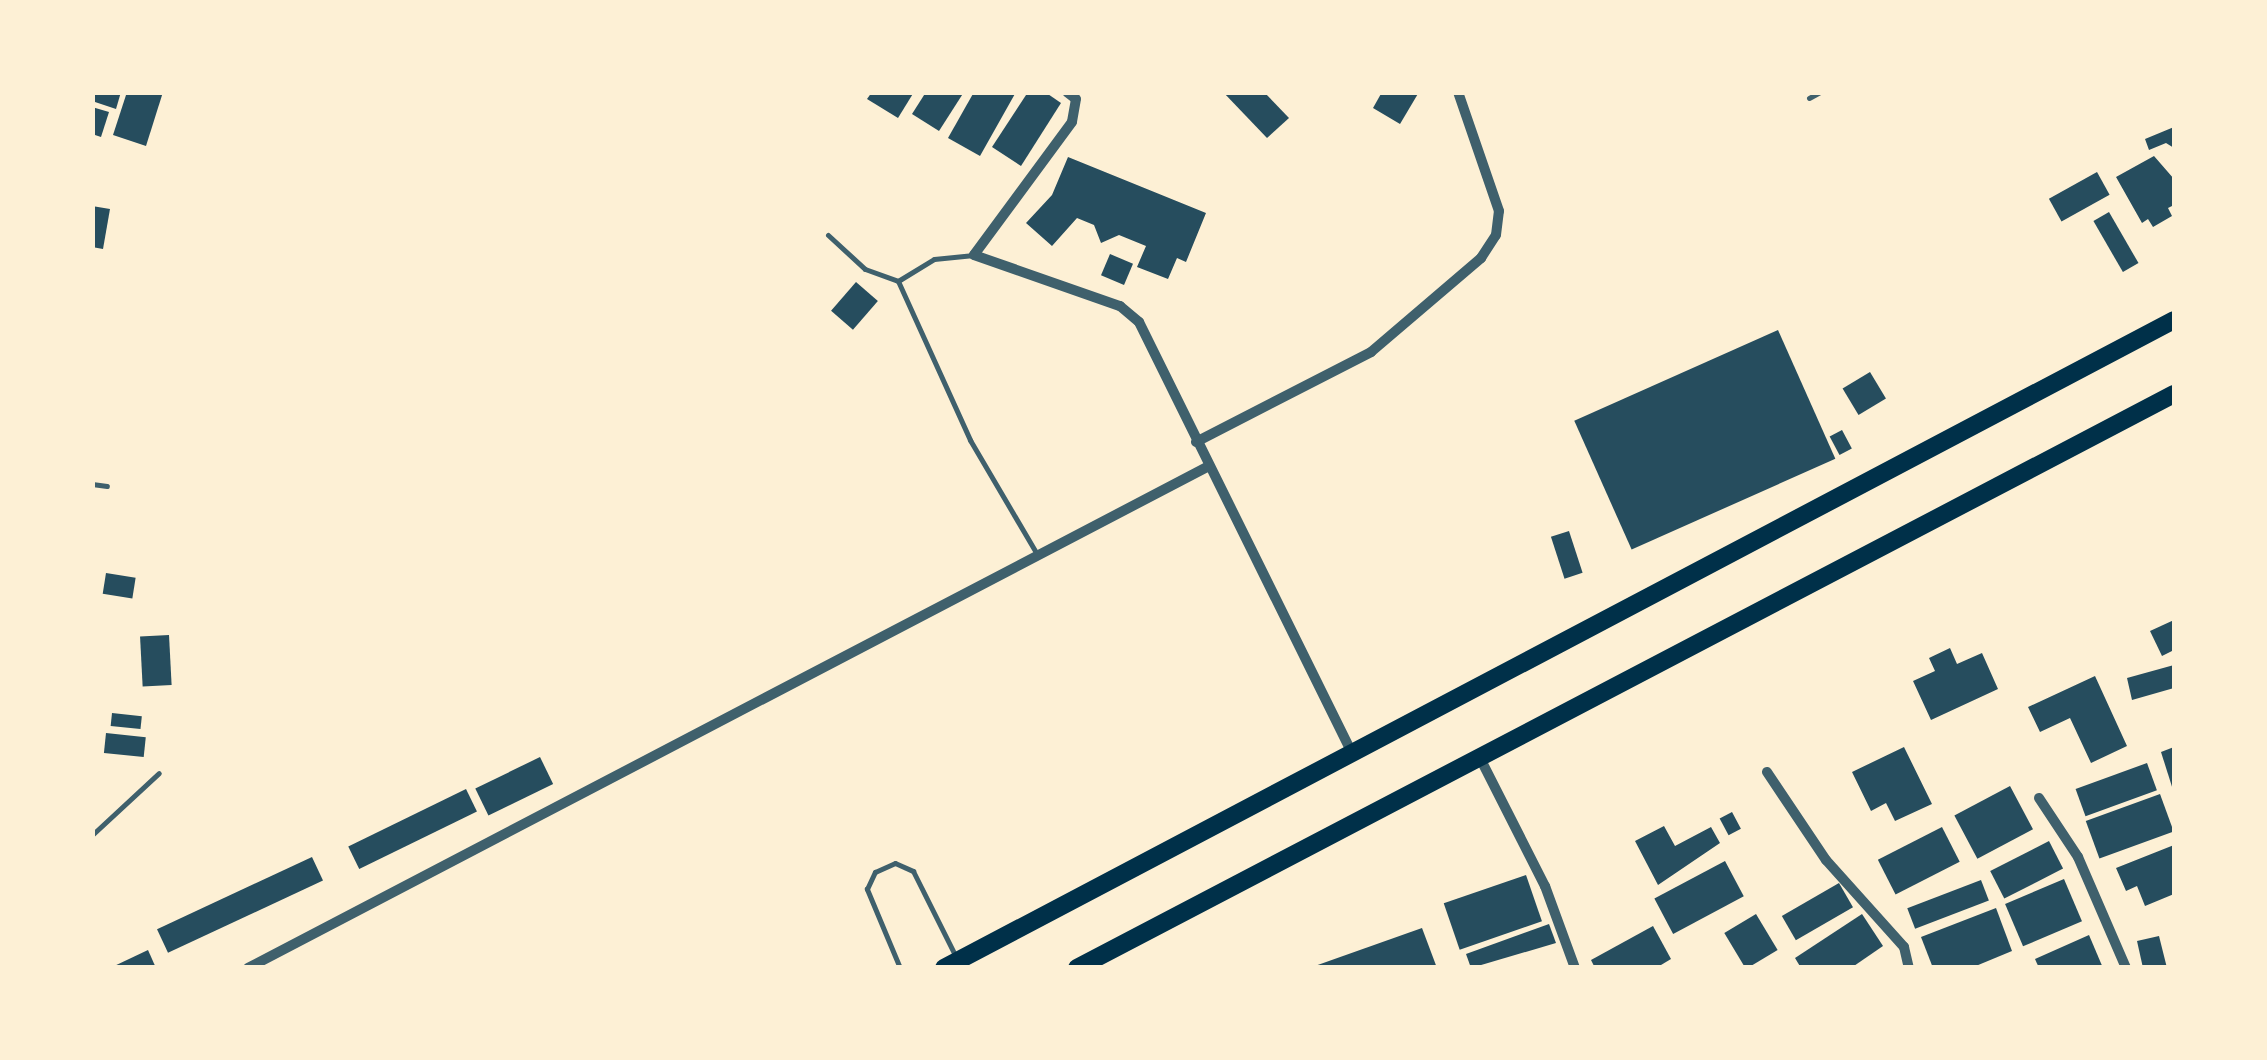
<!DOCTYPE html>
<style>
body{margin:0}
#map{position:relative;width:2267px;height:1060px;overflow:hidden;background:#fdf0d5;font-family:Arial,sans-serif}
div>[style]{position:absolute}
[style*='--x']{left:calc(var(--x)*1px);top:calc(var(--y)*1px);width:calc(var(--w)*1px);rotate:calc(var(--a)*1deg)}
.building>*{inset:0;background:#264d5e;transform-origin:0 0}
.service>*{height:5px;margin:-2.5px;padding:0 2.5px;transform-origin:2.5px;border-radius:2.5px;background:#3f606c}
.minor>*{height:10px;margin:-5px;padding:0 5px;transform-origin:5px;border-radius:5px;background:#3f606c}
.primary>*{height:18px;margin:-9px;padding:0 9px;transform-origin:9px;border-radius:9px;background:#003049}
span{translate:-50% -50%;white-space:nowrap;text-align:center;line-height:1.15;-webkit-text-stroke:10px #fdf0d5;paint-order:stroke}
.frame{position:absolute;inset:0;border:95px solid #fdf0d5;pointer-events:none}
</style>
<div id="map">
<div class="building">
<div style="clip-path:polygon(92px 92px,121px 92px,116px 109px,92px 101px)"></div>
<div style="clip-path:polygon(127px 92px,163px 92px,146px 146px,113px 135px)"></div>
<div style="clip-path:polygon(872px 92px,914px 92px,898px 118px,867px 99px)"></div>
<div style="clip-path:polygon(926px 92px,964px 92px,939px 131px,912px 114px)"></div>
<div style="clip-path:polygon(974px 92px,1016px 92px,980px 156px,948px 138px)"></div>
<div style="clip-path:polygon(1028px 92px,1045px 92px,1061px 103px,1021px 166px,992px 147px)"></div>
<div style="clip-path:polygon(1223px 92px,1264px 92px,1289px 118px,1267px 138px)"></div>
<div style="clip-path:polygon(1382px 92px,1419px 92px,1400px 124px,1373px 108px)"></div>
<div style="clip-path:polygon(92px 107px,109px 112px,101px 137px,92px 134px)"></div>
<div style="clip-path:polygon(2174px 127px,2174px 148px,2166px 143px,2149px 150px,2145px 139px)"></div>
<div style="clip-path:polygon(2154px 156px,2174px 179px,2174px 205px,2168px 208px,2172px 216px,2153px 227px,2148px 219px,2142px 223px,2116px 177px)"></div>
<div style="clip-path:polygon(1068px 157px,1206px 213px,1186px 262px,1177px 258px,1168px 279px,1137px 267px,1146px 246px,1119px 235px,1101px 243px,1094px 225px,1077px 218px,1052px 246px,1026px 223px,1052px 195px)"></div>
<div style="left:2097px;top:172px;width:26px;height:55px;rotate:61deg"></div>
<div style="clip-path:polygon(92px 206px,110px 209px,103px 249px,92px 247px)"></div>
<div style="left:2109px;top:212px;width:59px;height:18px;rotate:60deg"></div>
<div style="left:1110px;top:254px;width:25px;height:23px;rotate:23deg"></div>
<div style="left:856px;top:282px;width:29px;height:38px;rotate:41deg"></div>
<div style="left:1778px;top:330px;width:141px;height:223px;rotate:66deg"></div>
<div style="left:1870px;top:372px;width:31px;height:32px;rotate:59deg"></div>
<div style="left:1842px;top:430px;width:21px;height:14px;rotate:62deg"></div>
<div style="left:1569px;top:531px;width:44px;height:19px;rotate:72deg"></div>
<div style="left:106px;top:573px;width:30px;height:21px;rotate:9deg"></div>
<div style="clip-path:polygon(2174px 620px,2174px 650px,2162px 656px,2150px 631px)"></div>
<div style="left:169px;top:635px;width:50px;height:29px;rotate:87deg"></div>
<div style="clip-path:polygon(1950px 648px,1957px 664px,1982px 653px,1998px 689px,1931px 720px,1913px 681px,1935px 671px,1929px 658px)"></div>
<div style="clip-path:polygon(2174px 665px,2174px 688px,2132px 700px,2127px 678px)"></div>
<div style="clip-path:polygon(2095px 676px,2127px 746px,2091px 763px,2070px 718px,2040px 732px,2028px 707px)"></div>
<div style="left:112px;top:713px;width:30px;height:13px;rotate:6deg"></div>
<div style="left:106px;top:733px;width:40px;height:20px;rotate:6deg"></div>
<div style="clip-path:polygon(1904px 747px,1932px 804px,1895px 821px,1886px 803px,1871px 811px,1852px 772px)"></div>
<div style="clip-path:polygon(2174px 747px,2174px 793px,2161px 752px)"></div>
<div style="left:540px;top:757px;width:30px;height:72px;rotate:64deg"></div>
<div style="left:2147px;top:763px;width:29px;height:76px;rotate:70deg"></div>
<div style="left:2010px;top:786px;width:49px;height:63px;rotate:62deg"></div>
<div style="left:466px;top:789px;width:25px;height:131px;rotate:64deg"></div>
<div style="left:2160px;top:794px;width:40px;height:79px;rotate:70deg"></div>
<div style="left:1732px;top:812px;width:19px;height:14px;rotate:62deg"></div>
<div style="clip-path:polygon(1664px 826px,1675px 846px,1711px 827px,1720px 843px,1658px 885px,1635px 841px)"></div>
<div style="left:1942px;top:827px;width:39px;height:72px;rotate:63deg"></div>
<div style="left:2049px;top:841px;width:31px;height:66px;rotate:63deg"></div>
<div style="clip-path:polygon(2174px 845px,2174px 894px,2145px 906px,2137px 886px,2126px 891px,2116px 868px)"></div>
<div style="left:312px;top:857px;width:26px;height:171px;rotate:65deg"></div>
<div style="left:1725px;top:861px;width:40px;height:80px;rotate:62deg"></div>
<div style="left:1526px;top:875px;width:49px;height:87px;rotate:71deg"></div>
<div style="left:2064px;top:879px;width:46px;height:64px;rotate:67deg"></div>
<div style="left:1981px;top:880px;width:22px;height:79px;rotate:69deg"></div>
<div style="left:1839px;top:883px;width:28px;height:66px;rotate:60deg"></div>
<div style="clip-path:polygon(1996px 908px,2012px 951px,1971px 968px,1933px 968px,1921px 937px)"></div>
<div style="left:1756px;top:914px;width:42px;height:37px;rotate:59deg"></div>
<div style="clip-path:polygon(1862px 914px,1883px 946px,1851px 968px,1801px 968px,1795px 958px)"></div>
<div style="clip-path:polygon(1549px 924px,1556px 943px,1471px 968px,1466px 954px)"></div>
<div style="clip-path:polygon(1653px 926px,1671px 959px,1656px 968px,1595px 968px,1591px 960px)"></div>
<div style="clip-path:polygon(1422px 928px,1437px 968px,1312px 968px,1312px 967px)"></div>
<div style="clip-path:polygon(2089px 935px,2103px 968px,2039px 968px,2035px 959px)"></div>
<div style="clip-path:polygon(2159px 936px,2167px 968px,2143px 968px,2137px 941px)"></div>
<div style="clip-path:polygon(148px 950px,156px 968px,110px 968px)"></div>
</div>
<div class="service">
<div style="--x:1809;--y:98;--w:13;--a:-29"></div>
<div style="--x:828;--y:235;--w:50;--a:42.6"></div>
<div style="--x:865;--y:269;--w:35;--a:20"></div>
<div style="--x:898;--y:281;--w:42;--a:-31.4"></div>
<div style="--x:934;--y:259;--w:40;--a:-5.7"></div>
<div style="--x:898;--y:281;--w:175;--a:65.6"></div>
<div style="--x:970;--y:440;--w:132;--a:59.6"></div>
<div style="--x:92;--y:484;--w:15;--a:8"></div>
<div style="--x:92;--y:835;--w:91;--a:-42.8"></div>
<div style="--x:900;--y:968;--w:86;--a:-112.7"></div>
<div style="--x:867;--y:889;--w:19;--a:-65"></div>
<div style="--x:875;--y:872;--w:22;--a:-24"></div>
<div style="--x:895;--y:863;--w:20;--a:24"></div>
<div style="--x:913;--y:871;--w:94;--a:63.4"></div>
</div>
<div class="minor">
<div style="--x:1067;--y:92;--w:11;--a:38"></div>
<div style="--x:1076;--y:99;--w:23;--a:100"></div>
<div style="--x:1072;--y:122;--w:165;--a:126.4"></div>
<div style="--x:974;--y:255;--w:155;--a:19.3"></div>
<div style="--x:1120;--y:306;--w:25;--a:40"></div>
<div style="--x:1139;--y:322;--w:481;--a:63.7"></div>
<div style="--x:1196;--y:442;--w:197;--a:-27.2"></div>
<div style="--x:1371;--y:352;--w:145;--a:-40.5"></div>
<div style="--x:1481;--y:258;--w:27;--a:-57"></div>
<div style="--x:1496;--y:235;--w:24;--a:-83"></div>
<div style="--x:1499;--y:211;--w:126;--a:-109"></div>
<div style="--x:1480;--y:758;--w:144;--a:63.1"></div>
<div style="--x:1545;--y:886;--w:87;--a:69.9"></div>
<div style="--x:1767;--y:772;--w:106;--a:56.2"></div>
<div style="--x:1826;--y:860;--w:117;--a:48.1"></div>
<div style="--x:1904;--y:947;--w:22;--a:77"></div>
<div style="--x:2039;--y:798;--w:71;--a:56.5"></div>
<div style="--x:2078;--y:857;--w:121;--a:66.6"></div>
<div style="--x:248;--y:968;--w:1082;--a:-27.58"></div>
</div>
<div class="primary">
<div style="--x:944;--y:968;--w:1390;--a:-27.78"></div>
<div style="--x:1077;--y:968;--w:1238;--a:-27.62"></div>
</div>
<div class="frame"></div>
</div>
